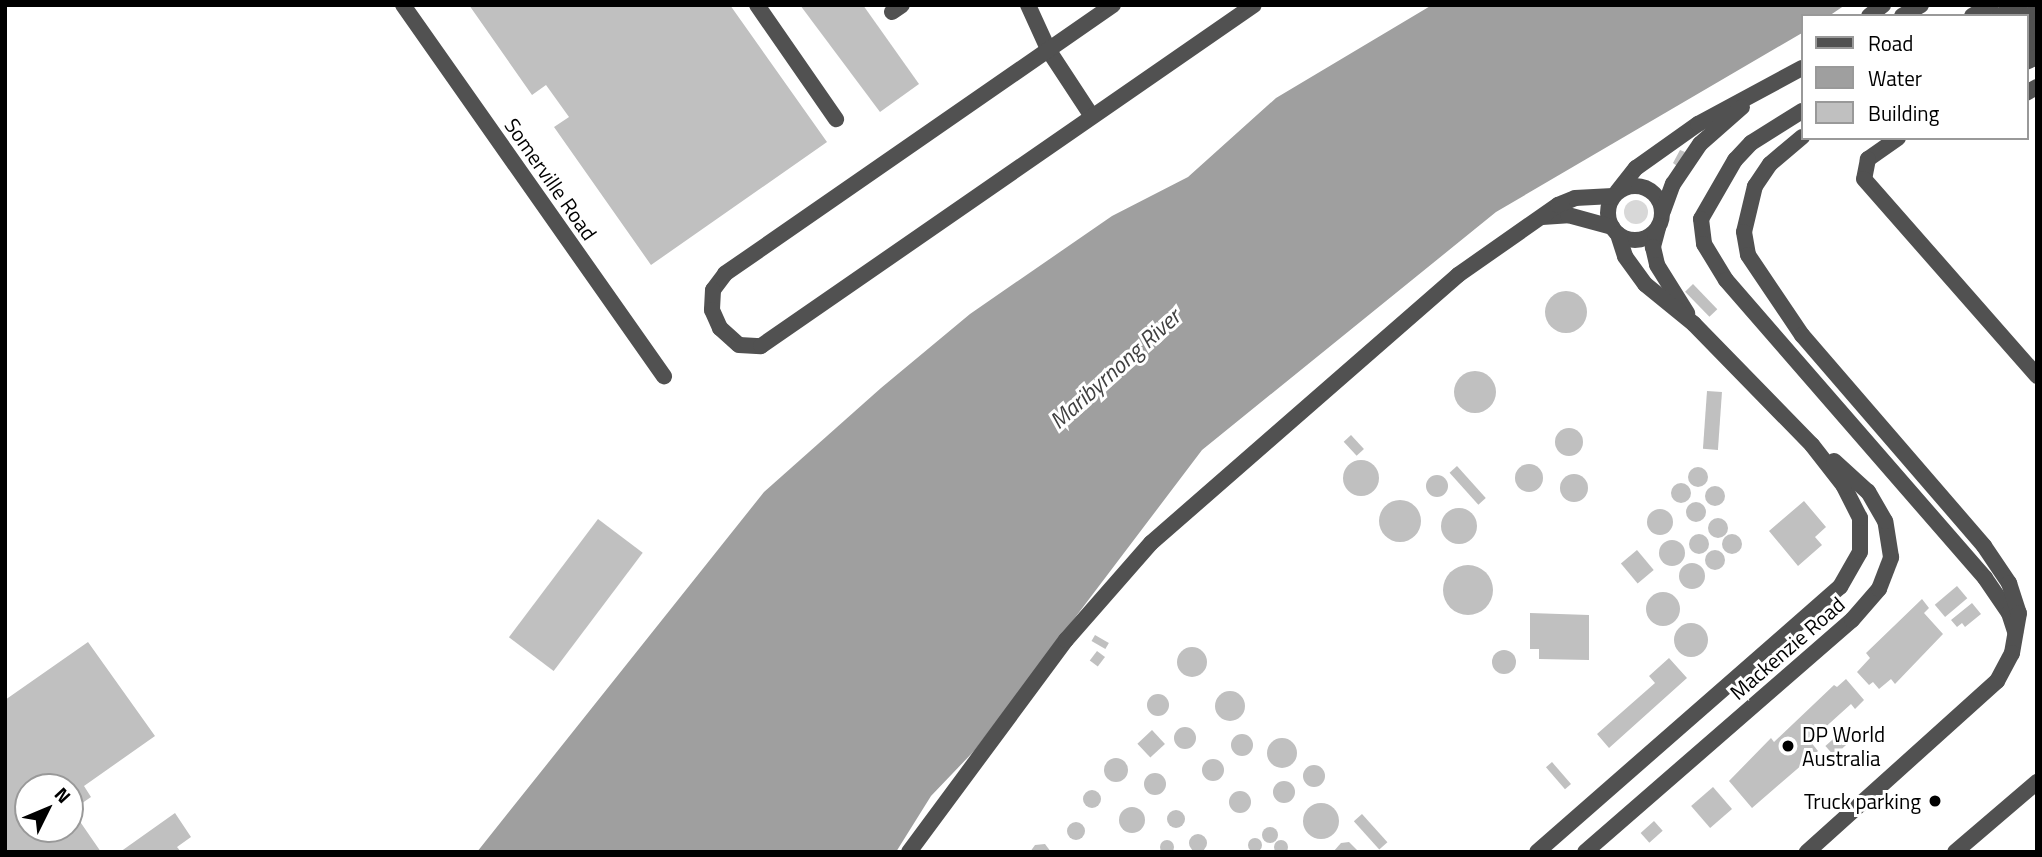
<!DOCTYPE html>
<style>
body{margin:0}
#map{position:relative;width:2042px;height:857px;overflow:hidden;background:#fff;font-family:"Titillium Web",sans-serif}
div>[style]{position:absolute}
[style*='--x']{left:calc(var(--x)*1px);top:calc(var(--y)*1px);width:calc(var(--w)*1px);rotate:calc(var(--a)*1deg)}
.green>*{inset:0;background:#d8d8d8}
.round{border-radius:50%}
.water>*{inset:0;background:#9f9f9f}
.building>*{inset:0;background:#c0c0c0;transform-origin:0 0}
.minor>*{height:16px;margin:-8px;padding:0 8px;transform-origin:8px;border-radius:8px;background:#515151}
.minor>.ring{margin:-8px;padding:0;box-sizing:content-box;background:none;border:16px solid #515151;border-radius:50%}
.dots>*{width:19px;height:19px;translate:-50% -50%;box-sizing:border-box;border:4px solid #fff;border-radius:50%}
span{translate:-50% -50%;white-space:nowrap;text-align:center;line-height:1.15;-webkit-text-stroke:6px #fff;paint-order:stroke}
.street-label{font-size:21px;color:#000}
.poi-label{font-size:21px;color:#000}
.left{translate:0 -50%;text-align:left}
.right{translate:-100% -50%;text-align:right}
.water-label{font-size:23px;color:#404040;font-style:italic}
.frame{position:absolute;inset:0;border:7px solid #000;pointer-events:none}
.legend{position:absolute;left:1801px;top:14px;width:228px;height:126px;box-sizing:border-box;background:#fff;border:2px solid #999;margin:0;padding:9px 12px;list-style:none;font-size:21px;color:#000}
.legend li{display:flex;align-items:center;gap:14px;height:35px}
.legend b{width:35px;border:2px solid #999}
.north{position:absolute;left:14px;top:773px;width:70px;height:70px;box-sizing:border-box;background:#fff;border:2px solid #999;border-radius:50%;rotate:47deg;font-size:19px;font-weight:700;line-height:28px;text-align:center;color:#000}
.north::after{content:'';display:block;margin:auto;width:24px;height:32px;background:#000;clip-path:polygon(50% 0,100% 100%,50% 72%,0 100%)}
</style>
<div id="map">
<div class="green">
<div class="round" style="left:1624px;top:200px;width:24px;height:24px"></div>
</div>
<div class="water">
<div style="clip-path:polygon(1432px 5px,1845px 5px,1829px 16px,1802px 16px,1802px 33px,1496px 212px,1202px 450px,974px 751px,931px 796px,896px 852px,477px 852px,764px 492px,881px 388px,970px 314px,1112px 216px,1188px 177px,1276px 98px)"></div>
</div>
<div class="building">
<div style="clip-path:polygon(469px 5px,730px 5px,827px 142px,651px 265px,554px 127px,569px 117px,546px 85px,532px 95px)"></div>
<div style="clip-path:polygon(800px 5px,863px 5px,919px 84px,880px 112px)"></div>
<div style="clip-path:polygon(1680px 150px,1685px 152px,1677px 166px,1673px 163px)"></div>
<div style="left:1693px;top:284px;width:35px;height:11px;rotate:46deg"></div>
<div class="round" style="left:1545px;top:291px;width:42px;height:42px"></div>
<div class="round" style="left:1454px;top:371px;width:42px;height:42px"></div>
<div style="left:1707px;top:391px;width:15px;height:58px;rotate:4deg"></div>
<div class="round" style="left:1555px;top:428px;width:28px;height:28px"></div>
<div style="left:1351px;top:435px;width:19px;height:10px;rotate:47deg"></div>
<div class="round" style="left:1343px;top:460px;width:36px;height:36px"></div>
<div class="round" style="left:1515px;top:464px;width:28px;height:28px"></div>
<div style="left:1457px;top:466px;width:43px;height:10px;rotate:48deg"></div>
<div class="round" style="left:1688px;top:467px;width:20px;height:20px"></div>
<div class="round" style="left:1560px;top:474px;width:28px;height:28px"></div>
<div class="round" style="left:1426px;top:475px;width:22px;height:22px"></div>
<div class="round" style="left:1671px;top:483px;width:20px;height:20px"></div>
<div class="round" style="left:1705px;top:486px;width:20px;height:20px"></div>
<div class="round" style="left:1379px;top:500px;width:42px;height:42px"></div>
<div style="clip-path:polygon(1804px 501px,1826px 527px,1815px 537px,1822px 545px,1798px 566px,1769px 531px)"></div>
<div class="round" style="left:1686px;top:502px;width:20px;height:20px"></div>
<div class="round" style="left:1441px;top:508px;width:36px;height:36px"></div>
<div class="round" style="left:1647px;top:509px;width:26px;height:26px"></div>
<div class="round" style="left:1708px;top:518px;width:20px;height:20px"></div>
<div style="left:598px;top:519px;width:56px;height:148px;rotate:37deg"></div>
<div class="round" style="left:1689px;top:534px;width:20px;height:20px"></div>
<div class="round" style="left:1722px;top:534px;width:20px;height:20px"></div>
<div class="round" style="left:1659px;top:540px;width:26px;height:26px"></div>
<div style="left:1637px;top:550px;width:26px;height:21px;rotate:50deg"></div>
<div class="round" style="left:1705px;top:550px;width:20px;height:20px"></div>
<div class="round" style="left:1679px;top:563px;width:26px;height:26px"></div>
<div class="round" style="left:1443px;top:565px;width:50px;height:50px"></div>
<div style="left:1957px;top:586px;width:16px;height:29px;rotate:50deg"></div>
<div class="round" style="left:1646px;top:592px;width:34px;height:34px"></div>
<div style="clip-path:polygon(1922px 599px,1929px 608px,1924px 613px,1943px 634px,1895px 684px,1891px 679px,1879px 689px,1873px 682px,1869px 685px,1857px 672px,1870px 658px,1866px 653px)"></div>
<div style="clip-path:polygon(1972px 603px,1981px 614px,1965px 627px,1962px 623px,1957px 627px,1951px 620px)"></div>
<div style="clip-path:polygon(1530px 613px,1589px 615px,1589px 660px,1539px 659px,1539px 649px,1530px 649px)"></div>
<div class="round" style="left:1674px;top:623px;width:34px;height:34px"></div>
<div style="left:1095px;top:635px;width:16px;height:7px;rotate:30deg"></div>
<div style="clip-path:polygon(evenodd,88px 642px,155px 736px,84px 786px,91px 797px,72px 810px,101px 852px,5px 852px,5px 700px,88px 642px,28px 787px,70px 787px,70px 829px,28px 829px,28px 787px)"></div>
<div class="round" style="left:1177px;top:647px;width:30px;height:30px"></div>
<div class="round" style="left:1492px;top:650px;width:24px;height:24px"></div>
<div style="left:1097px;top:651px;width:10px;height:12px;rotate:37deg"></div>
<div style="clip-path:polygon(1669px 658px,1687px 678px,1609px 748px,1597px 734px,1655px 683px,1649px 676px)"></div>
<div style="clip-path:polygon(1846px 679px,1864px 700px,1855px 709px,1851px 704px,1810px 741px,1818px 751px,1752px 808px,1729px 781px,1771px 738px,1774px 742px,1834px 685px,1837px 687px)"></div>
<div class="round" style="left:1215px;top:691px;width:30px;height:30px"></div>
<div class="round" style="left:1147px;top:694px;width:22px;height:22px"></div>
<div class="round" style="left:1174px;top:727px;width:22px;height:22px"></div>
<div style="left:1152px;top:730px;width:19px;height:20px;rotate:47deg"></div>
<div style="left:1841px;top:732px;width:13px;height:21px;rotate:48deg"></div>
<div class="round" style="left:1231px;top:734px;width:22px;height:22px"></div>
<div class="round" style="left:1267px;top:738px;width:30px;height:30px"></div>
<div class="round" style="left:1104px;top:758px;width:24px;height:24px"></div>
<div class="round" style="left:1202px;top:759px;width:22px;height:22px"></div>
<div style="left:1552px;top:762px;width:29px;height:8px;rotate:49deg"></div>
<div class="round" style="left:1303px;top:765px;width:22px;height:22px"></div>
<div class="round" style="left:1144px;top:773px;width:22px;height:22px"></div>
<div class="round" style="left:1273px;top:781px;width:22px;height:22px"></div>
<div style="left:1713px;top:787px;width:29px;height:29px;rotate:49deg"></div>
<div class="round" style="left:1083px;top:790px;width:18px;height:18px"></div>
<div class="round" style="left:1229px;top:791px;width:22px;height:22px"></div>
<div class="round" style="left:1303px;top:803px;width:36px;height:36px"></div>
<div class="round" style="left:1119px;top:807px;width:26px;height:26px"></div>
<div class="round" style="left:1167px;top:810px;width:18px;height:18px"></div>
<div style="clip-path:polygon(175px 813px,191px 837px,177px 847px,181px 852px,120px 852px)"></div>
<div style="left:1362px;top:814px;width:38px;height:11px;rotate:48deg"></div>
<div style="left:1654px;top:821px;width:13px;height:18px;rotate:48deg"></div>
<div class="round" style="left:1067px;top:822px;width:18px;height:18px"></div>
<div class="round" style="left:1262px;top:827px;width:16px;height:16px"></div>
<div class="round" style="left:1189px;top:834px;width:18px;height:18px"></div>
<div class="round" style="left:1248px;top:838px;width:14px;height:14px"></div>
<div class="round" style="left:1274px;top:840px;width:14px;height:14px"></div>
<div class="round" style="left:1160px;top:840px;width:14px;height:14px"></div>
<div style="clip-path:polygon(1349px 842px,1359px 852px,1333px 852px,1341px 843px)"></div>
<div style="clip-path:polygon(1045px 844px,1051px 852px,1030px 852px,1035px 845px)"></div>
</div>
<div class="minor">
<div style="--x:403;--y:5;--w:454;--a:54.9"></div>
<div style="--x:757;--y:5;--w:139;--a:55.3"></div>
<div style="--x:1028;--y:5;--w:51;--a:65.5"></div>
<div style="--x:1049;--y:51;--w:77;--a:56.7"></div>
<div style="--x:1113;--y:5;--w:472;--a:145.3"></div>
<div style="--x:725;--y:274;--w:20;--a:127"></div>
<div style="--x:713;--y:290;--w:20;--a:93"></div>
<div style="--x:712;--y:310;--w:20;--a:66"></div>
<div style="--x:720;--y:328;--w:25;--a:42"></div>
<div style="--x:739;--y:345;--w:22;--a:3"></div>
<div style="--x:761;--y:346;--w:599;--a:-34.67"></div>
<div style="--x:892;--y:12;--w:12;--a:-35"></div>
<div style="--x:1869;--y:16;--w:18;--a:-38"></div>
<div style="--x:1902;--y:16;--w:22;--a:-30"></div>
<div style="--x:1972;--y:16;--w:22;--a:-30"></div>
<div style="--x:1999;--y:16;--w:24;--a:-28"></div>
<div style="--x:2026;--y:17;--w:13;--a:-29"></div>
<div style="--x:2026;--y:31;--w:12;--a:-24"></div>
<div style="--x:2026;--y:47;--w:13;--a:-29"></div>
<div style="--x:2026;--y:62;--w:12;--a:-24"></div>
<div style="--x:2026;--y:93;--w:13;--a:-29"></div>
<div style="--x:1802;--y:111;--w:60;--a:147.9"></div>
<div style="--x:1751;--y:143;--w:23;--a:133"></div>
<div style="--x:1735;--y:160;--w:68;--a:120"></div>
<div style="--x:1701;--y:219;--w:25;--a:83"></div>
<div style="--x:1704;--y:244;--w:42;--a:58.6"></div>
<div style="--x:1726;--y:280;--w:395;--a:49"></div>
<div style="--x:1985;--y:578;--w:42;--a:55.6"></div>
<div style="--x:2009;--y:613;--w:20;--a:72"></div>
<div style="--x:1802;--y:137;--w:42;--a:139.8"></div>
<div style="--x:1770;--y:164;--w:27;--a:124"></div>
<div style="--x:1755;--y:186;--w:47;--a:103.4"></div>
<div style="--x:1744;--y:232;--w:23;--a:80"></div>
<div style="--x:1748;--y:255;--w:97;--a:56"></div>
<div style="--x:1802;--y:335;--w:279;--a:49.2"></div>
<div style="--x:1984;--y:546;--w:45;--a:56"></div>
<div style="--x:2009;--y:583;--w:32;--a:72"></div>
<div style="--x:2019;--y:613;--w:41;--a:99.9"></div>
<div style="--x:2012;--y:653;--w:32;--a:118"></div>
<div style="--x:1997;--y:681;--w:256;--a:138"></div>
<div style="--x:1898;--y:138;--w:37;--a:145"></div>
<div style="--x:1868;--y:159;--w:20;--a:101"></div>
<div style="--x:1864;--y:179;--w:262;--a:48.7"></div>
<div class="ring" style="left:1608px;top:186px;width:38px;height:38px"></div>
<div style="--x:1617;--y:192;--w:31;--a:-52"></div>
<div style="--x:1636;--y:168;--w:76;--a:-35.4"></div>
<div style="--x:1698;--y:124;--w:118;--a:-28.3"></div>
<div style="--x:1663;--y:211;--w:29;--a:-70"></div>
<div style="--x:1673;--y:184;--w:48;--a:-56"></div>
<div style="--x:1700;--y:144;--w:56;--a:-41.4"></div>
<div style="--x:1542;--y:217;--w:26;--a:-4"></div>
<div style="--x:1568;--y:215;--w:46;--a:15.3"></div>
<div style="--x:1658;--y:228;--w:20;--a:105"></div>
<div style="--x:1653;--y:247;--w:18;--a:77"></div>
<div style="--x:1657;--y:265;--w:57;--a:58"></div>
<div style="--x:909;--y:852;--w:264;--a:-53.5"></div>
<div style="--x:1066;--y:640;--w:129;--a:-48.8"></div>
<div style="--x:1151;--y:543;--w:408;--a:-41.1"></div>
<div style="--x:1458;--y:275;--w:122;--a:-35"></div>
<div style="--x:1558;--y:205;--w:18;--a:-22"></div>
<div style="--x:1575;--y:198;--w:38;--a:-3"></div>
<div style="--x:1537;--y:852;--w:403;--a:-41.2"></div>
<div style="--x:1840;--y:587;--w:40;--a:-60.3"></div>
<div style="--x:1860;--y:552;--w:34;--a:-90"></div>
<div style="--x:1860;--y:518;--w:36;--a:-117"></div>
<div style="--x:1844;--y:486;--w:52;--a:-128"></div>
<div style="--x:1812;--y:445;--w:169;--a:-134.3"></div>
<div style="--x:1694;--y:324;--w:63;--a:-140.8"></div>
<div style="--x:1645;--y:284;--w:34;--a:-126"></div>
<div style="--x:1625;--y:256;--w:23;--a:-108"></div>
<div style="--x:1585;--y:852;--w:354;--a:-41"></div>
<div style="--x:1852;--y:620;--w:41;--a:-48.9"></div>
<div style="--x:1879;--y:589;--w:34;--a:-69"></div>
<div style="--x:1891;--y:557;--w:36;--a:-99"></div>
<div style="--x:1885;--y:521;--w:34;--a:-120"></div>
<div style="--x:1868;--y:492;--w:46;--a:-137.6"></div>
<div style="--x:1955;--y:852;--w:108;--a:-40.5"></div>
</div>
<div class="dots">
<div style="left:1788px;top:746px;background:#000"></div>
<div style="left:1935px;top:801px;background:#000"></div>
</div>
<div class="street-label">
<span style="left:551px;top:179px;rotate:55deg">Somerville Road</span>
<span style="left:1787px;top:648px;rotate:-41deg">Mackenzie Road</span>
</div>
<div class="poi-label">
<span class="left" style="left:1802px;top:746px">DP World<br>Australia</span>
<span class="right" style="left:1921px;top:801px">Truck parking</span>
</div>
<div class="water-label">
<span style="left:1115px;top:369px;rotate:-42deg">Maribyrnong River</span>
</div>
<div class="frame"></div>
<ul class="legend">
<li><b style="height:9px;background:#515151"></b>Road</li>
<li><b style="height:19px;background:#9f9f9f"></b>Water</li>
<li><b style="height:19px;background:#c0c0c0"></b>Building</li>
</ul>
<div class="north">N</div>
</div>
